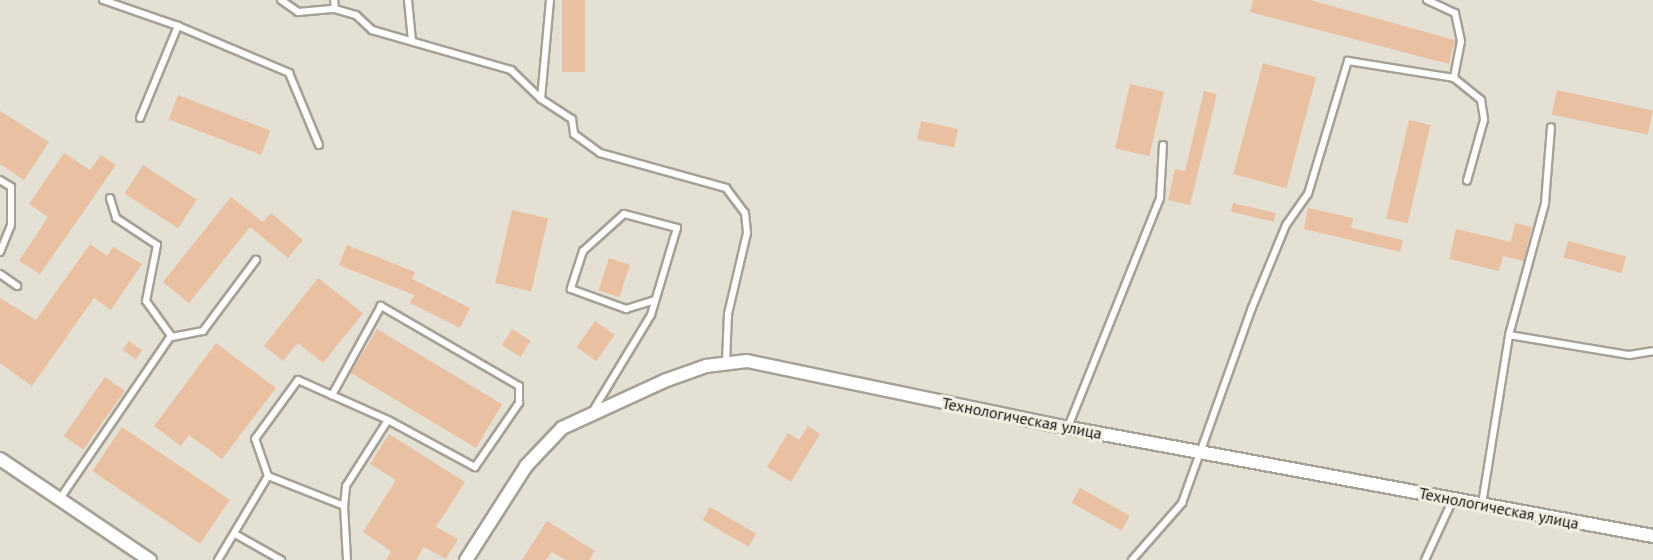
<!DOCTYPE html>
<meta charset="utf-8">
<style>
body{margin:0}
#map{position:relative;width:1653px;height:560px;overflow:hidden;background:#e4e0d4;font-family:"PT Sans",sans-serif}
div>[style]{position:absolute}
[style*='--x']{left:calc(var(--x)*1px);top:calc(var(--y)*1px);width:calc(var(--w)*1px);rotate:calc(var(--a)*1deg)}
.building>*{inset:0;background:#eac0a3;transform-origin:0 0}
.roads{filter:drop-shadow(2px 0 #a5a197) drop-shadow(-2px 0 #a5a197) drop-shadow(0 2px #a5a197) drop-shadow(0 -2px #a5a197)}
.lane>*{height:6px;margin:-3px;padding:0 3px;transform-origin:3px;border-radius:3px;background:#fff}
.street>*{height:12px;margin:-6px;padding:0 6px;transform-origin:6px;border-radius:6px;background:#fff}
span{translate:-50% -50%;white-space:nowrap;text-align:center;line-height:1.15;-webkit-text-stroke:6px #f1ede1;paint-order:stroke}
.street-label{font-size:16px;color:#191814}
</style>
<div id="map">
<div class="building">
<div style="left:562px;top:0;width:23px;height:72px"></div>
<div style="clip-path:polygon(1253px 0,1310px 0,1455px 40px,1449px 64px,1250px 12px)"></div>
<div style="left:1263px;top:63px;width:55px;height:115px;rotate:15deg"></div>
<div style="left:1130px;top:84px;width:35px;height:66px;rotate:13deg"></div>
<div style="left:1557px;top:90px;width:98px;height:25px;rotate:12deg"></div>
<div style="clip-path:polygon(1204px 91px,1217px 94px,1190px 205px,1168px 200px,1175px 169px,1185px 171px)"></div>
<div style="left:178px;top:95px;width:99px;height:26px;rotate:21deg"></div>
<div style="clip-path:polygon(0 111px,49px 142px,24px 180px,0 164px)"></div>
<div style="left:1409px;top:120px;width:22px;height:101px;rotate:13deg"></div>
<div style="left:921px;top:121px;width:38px;height:19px;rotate:12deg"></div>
<div style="clip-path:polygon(64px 153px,90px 170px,101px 155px,116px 165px,40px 274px,19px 261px,48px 217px,29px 204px)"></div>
<div style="left:143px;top:165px;width:64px;height:34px;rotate:33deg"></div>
<div style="clip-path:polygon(231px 197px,263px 222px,271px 213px,303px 240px,288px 258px,250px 227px,189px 303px,163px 282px)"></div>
<div style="left:1233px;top:203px;width:44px;height:9px;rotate:13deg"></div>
<div style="clip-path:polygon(1308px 208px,1353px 218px,1351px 228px,1403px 240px,1400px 252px,1304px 229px)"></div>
<div style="left:512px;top:210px;width:37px;height:75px;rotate:13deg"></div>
<div style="clip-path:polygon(1515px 223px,1532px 227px,1524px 261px,1503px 256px,1499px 271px,1449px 259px,1456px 229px,1511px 242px)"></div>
<div style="left:1568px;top:241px;width:60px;height:17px;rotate:15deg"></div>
<div style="clip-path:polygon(90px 244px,107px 256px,113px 247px,142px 264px,111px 310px,94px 298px,32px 386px,0 363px,0 298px,36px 320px)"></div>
<div style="clip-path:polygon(347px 245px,415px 272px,412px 279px,470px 308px,460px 328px,410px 303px,414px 295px,339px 265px)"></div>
<div style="left:609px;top:258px;width:22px;height:34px;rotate:18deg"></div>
<div style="clip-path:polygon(318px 278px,363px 313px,323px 363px,298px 343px,283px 361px,264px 346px)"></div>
<div style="left:595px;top:321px;width:24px;height:32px;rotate:35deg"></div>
<div style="left:377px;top:329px;width:146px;height:51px;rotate:31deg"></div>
<div style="left:512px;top:329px;width:22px;height:19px;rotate:32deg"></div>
<div style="left:129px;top:341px;width:16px;height:11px;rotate:35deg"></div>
<div style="clip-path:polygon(216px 343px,276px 388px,222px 459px,189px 435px,181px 446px,154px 426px)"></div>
<div style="left:105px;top:377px;width:24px;height:72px;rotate:35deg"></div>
<div style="clip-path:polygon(808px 426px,820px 434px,791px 482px,767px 467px,788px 433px,799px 440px)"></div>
<div style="left:122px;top:427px;width:130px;height:53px;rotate:34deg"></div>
<div style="clip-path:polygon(389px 434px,465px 482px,436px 527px,458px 539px,446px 559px,424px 547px,416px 560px,386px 560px,391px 551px,363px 532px,396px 480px,370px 464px)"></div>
<div style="left:1080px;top:488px;width:57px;height:17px;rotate:29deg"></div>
<div style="left:710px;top:507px;width:53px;height:15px;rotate:30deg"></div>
<div style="clip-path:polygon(547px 521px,595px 551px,589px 560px,565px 560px,552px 552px,546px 560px,522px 560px)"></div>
</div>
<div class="roads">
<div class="lane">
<div style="--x:103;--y:0;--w:79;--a:19.1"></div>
<div style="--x:178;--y:26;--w:121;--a:22.9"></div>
<div style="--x:289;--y:73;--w:78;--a:67.4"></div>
<div style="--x:281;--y:0;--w:21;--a:35"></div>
<div style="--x:298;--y:12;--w:37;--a:-5"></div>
<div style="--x:335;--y:9;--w:9;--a:-96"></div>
<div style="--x:408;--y:0;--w:41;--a:84.4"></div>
<div style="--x:1427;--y:0;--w:31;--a:25"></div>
<div style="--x:1455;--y:13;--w:29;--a:78"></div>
<div style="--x:1461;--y:41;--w:38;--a:101"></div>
<div style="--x:1454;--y:78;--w:35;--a:39"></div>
<div style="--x:1481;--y:100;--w:20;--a:81"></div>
<div style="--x:1484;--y:120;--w:63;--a:105.6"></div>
<div style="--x:335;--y:9;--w:22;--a:16"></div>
<div style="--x:356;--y:15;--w:22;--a:43"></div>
<div style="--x:372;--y:30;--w:145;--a:16.1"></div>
<div style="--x:511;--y:70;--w:42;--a:44"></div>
<div style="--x:541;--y:99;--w:37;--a:33"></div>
<div style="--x:572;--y:119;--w:15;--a:82"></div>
<div style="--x:574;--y:134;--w:32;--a:36"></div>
<div style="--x:600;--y:153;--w:131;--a:15.5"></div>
<div style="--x:726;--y:188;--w:31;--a:53"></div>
<div style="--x:745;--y:213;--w:20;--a:84"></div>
<div style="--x:747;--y:233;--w:83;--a:103.2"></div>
<div style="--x:728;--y:314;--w:48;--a:92.4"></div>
<div style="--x:541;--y:99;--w:99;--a:-84.8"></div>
<div style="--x:140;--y:118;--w:100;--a:-67.6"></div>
<div style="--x:0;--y:180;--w:13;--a:32"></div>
<div style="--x:11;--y:187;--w:38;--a:90"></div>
<div style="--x:11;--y:225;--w:29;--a:112"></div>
<div style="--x:110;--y:198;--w:21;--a:73"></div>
<div style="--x:116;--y:218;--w:49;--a:33.4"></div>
<div style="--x:157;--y:245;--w:57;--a:101.1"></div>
<div style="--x:146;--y:301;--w:44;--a:54.2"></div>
<div style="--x:172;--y:337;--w:32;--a:-11"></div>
<div style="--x:203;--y:331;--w:89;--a:-53.3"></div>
<div style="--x:0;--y:274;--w:21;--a:35"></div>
<div style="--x:1509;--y:335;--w:122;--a:9.5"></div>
<div style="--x:1629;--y:355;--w:24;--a:-9"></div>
<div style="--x:591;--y:414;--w:116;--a:-58.8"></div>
<div style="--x:651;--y:315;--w:91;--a:-73.4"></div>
<div style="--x:677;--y:228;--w:55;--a:-165.2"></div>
<div style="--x:624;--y:214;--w:55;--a:137.9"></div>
<div style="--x:583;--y:251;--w:40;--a:108"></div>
<div style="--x:571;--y:289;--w:59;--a:20"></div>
<div style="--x:626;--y:309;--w:30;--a:-17"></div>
<div style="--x:1068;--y:427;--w:247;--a:-68.1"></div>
<div style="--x:1160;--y:198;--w:53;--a:-86.8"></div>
<div style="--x:268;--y:476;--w:82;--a:21.5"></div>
<div style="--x:344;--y:506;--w:20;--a:-84"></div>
<div style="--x:346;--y:486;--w:78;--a:-57.5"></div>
<div style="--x:59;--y:500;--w:199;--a:-55.7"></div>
<div style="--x:1482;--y:504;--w:171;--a:-80.9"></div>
<div style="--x:1509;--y:335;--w:137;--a:-74.7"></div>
<div style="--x:1545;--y:203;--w:76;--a:-85.5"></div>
<div style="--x:344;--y:506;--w:54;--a:86.8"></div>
<div style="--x:235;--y:534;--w:53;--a:29.5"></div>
<div style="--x:218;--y:560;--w:98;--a:-59.2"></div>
<div style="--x:268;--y:476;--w:39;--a:-109"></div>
<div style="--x:255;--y:439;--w:73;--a:-53.9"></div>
<div style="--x:298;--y:380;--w:98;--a:24"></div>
<div style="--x:388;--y:420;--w:99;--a:28.4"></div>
<div style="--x:475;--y:467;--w:78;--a:-55.5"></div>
<div style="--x:519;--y:403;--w:17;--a:-90"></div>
<div style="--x:519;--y:386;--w:160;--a:-149.9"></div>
<div style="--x:381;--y:306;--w:102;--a:118.8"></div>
<div style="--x:1132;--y:560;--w:76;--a:-48.7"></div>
<div style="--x:1182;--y:503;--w:205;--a:-70.3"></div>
<div style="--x:1251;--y:310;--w:92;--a:-67.6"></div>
<div style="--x:1286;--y:225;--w:38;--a:-55"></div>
<div style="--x:1308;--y:194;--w:139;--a:-73.3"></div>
<div style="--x:1348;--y:61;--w:107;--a:9.1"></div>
<div style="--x:1425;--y:560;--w:67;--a:-65.3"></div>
</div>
<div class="street">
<div style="--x:0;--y:459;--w:181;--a:34"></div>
<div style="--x:466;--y:560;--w:112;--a:-57.4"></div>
<div style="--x:526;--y:466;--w:52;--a:-46.5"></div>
<div style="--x:562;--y:428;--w:112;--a:-24.7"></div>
<div style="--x:664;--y:381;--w:45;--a:-19.7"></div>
<div style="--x:706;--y:366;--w:41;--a:-7"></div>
<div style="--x:747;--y:361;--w:319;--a:11.8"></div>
<div style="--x:1059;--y:426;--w:604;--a:10.49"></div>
</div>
</div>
<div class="street-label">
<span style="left:1022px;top:418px;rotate:11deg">Технологическая улица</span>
<span style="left:1499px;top:508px;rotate:11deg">Технологическая улица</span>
</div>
</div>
